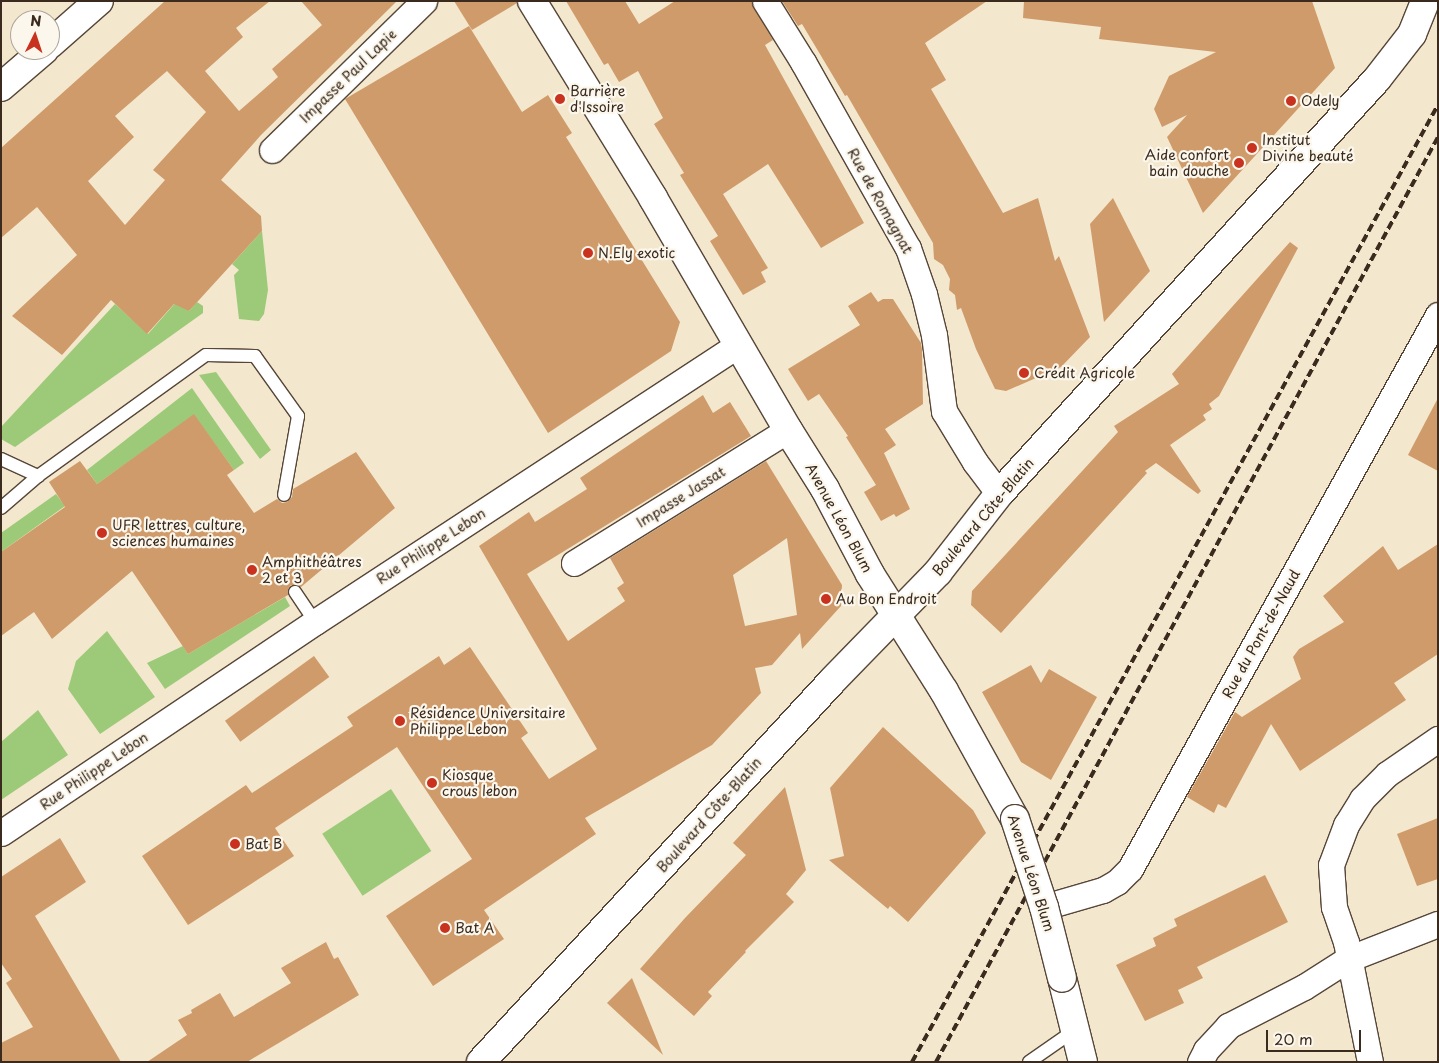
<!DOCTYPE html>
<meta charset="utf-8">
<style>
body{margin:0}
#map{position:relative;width:1439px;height:1063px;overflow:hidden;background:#f3e7ce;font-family:"Playpen Sans",sans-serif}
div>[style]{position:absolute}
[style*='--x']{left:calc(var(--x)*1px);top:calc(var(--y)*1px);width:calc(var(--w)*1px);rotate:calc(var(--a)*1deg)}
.green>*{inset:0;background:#9dca78;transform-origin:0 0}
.building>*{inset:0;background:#d09b6a;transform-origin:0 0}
.roads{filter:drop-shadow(1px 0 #574638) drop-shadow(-1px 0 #574638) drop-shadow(0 1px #574638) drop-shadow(0 -1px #574638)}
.lane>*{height:12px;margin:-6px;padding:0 6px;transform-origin:6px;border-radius:6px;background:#fff}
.street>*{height:25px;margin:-12.5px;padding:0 12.5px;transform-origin:12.5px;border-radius:12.5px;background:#fff}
.secondary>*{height:28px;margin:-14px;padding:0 14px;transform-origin:14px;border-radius:14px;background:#fff}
.primary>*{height:28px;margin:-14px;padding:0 14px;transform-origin:14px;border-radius:14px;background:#fff}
.rail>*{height:4px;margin-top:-2px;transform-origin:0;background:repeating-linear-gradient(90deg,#3b2a1e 0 8px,transparent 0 12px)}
.bridges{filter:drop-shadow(1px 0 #574638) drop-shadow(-1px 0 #574638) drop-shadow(0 1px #574638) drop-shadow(0 -1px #574638)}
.secondary-bridge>*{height:28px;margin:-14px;padding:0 14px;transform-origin:14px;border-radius:14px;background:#fff}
.dots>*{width:14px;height:14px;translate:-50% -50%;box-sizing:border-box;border:2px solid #fbf7ec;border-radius:50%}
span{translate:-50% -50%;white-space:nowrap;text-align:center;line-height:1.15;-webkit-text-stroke:4.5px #fbf7ec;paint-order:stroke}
.street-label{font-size:14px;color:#3b2a1e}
.poi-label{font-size:14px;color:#3b2a1e}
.left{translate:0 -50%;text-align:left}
.right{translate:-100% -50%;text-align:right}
.frame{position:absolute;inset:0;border:2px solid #3b2a1e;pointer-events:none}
.north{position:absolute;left:10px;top:10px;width:50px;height:50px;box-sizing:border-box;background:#fbf7ec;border:1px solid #aea59a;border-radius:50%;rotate:4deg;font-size:14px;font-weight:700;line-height:20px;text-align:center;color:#3b2a1e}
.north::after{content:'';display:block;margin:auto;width:18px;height:22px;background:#c8321e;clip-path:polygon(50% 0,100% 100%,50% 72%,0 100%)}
.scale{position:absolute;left:1266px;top:1030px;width:95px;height:22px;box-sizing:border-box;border:2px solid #3b2a1e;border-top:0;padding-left:6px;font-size:15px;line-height:18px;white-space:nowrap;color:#3b2a1e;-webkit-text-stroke:4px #fbf7ec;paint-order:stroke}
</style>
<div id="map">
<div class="green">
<div style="clip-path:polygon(262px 231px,268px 290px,264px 314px,259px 321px,239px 319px,234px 275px,239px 270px,232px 264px)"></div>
<div style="clip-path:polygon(177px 301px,189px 311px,197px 302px,203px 306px,203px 313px,15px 447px,1px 439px,1px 427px,115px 304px,148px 334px)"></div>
<div style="clip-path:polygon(216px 372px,271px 450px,260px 459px,199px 375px)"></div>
<div style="clip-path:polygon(192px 388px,244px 463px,234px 470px,194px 415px,97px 484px,87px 470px)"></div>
<div style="clip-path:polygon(56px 494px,65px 506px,1px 552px,1px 533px)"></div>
<div style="clip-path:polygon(285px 597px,290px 606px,165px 689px,147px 663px,183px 646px,188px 654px)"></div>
<div style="clip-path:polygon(107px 631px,155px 697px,100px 734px,68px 689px,76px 661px)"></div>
<div style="clip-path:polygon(38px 710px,68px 755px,1px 800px,1px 742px)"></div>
<div style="left:391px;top:789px;width:74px;height:82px;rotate:57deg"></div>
</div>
<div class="building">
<div style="clip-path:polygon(evenodd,165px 1px,270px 1px,236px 28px,243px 37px,205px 71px,239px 111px,278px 77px,272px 69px,322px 25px,301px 1px,397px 1px,261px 135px,221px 180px,261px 216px,262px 231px,189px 311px,174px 304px,147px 334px,111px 300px,62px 355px,12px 316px,77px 255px,37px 207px,1px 238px,1px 148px,165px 1px,167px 71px,206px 112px,153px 170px,165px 180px,125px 225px,88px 181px,134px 137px,115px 116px,167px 71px)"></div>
<div style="clip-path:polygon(454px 1px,516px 1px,517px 3px,472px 30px)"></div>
<div style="clip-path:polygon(566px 1px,625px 1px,639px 24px,675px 1px,751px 1px,773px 40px,765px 45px,864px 223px,821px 248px,768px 164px,723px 194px,768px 268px,761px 272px,766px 282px,743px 295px,710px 241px,718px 236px,680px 175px,684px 173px,654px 124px,663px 118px,638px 71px,619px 82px,608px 63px,604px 65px)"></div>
<div style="clip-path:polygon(782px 1px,987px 1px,925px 43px,946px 80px,931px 89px,1003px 213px,1038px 198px,1055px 261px,1059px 256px,1090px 337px,1061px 367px,1006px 391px,995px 389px,976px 349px,961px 308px,957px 310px,955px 295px,949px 290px,950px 279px,943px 265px,934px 259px,933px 243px,847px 95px,845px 96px,802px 24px,798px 26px)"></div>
<div style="clip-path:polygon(1024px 1px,1312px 1px,1335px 68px,1203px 213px,1167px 137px,1187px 115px,1162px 127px,1154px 109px,1169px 76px,1216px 52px,1099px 39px,1101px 27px,1023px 18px)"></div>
<div style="clip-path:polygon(469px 26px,522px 112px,548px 95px,572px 133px,566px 137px,680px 322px,671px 351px,548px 433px,345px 99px)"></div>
<div style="clip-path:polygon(1113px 198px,1150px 271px,1104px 322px,1090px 224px)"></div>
<div style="clip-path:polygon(1290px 242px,1298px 248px,1219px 396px,1209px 404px,1212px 409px,1203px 415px,1206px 420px,1170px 445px,1201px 491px,1198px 494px,1156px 463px,1145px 471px,1147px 473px,1001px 633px,971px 605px,972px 591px,1118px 432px,1114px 426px,1179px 384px,1172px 374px)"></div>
<div style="clip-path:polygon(871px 292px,878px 302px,883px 299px,893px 299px,921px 343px,922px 350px,923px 404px,885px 429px,896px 445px,884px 453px,910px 509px,896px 517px,894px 514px,881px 521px,864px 492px,876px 485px,846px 437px,848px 436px,819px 394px,808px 401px,788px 369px,860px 325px,848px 306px)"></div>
<div style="clip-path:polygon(evenodd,703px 395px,713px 413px,730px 402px,751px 436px,527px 574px,568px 641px,625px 601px,617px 588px,624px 583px,610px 558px,766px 461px,842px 585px,841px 606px,802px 649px,800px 633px,772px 665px,755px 668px,761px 693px,712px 745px,585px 818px,596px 834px,484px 910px,504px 939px,433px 986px,386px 916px,472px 859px,397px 747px,275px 828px,294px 856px,188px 925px,142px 856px,246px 785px,252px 793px,353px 726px,347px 717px,439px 656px,444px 665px,470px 647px,528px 733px,521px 738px,549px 779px,597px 749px,479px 546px,529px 512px,535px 522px,587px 489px,580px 478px,703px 395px,787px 538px,797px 615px,745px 626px,733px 575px,787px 538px)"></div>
<div style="clip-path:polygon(1438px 398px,1438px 471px,1408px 455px)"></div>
<div style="clip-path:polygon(194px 414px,234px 470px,227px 475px,254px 513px,277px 499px,282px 503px,287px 502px,292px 497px,293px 489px,356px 452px,395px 508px,301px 587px,291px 585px,288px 589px,288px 595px,188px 654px,132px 571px,52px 639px,34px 612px,1px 636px,1px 552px,65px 507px,49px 482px,80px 461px,97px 484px)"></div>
<div style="clip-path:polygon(1438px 544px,1438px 654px,1394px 683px,1406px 700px,1300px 771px,1271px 724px,1226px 808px,1218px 804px,1214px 813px,1187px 797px,1235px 712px,1242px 717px,1301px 679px,1293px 657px,1299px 649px,1344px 622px,1323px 596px,1383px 546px,1398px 570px)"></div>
<div style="left:314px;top:656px;width:26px;height:110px;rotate:54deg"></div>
<div style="clip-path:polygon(1031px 665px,1041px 683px,1049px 669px,1097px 697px,1051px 780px,1021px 762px,982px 692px)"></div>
<div style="clip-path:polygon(883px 727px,973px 810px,986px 833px,908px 922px,890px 906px,888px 909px,829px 860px,844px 856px,830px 788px)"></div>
<div style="clip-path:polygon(785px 787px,806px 870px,786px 894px,794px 902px,745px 951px,746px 952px,708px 992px,712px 996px,694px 1016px,640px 969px,685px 918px,746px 855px,733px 843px)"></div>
<div style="clip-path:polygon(1438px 818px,1438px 879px,1417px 886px,1397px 834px)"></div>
<div style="clip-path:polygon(60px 838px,86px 882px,35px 916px,121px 1062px,1px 1062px,1px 1043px,33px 1027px,6px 983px,12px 979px,1px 963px,1px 877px)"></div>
<div style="clip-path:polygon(1265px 875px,1288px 922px,1197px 967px,1203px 978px,1178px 990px,1184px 1003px,1145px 1021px,1116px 965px,1156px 946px,1153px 938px,1177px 926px,1174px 919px)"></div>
<div style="clip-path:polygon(326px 942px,334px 959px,338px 957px,359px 995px,247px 1062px,147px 1062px,187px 1035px,178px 1020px,192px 1013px,191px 1010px,220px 993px,234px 1017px,291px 983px,281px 968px)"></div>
<div style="clip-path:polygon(632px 978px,663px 1055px,607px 1003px)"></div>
</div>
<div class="roads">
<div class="lane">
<div style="--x:1;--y:459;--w:41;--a:24.7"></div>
<div style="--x:1;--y:508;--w:49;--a:-40.9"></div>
<div style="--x:38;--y:476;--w:207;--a:-35.8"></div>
<div style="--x:206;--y:355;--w:49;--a:1.2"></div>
<div style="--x:255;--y:356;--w:74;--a:54.4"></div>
<div style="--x:298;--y:416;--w:80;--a:100"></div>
<div style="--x:295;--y:592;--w:36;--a:56"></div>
<div style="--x:1029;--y:1062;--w:56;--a:-34.8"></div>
</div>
<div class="street">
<div style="--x:765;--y:1;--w:72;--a:58.1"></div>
<div style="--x:803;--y:62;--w:214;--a:60.6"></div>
<div style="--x:908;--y:248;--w:49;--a:70.8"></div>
<div style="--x:924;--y:294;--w:42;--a:76.3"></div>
<div style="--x:934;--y:335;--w:77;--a:82.5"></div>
<div style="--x:944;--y:411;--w:60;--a:58.7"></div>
<div style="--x:975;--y:462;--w:40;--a:53"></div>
<div style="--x:272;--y:150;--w:213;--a:-44.4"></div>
<div style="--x:574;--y:563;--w:252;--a:-31.9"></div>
<div style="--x:1;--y:833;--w:378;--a:-33.9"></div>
<div style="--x:315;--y:622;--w:506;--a:-33.22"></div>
<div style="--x:1044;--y:907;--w:61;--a:-16.1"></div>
<div style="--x:1103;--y:890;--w:16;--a:-30"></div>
<div style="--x:1117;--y:882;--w:18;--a:-45"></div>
<div style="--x:1130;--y:869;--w:634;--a:-60.93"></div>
<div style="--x:1200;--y:1062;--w:13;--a:-63"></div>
<div style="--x:1206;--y:1050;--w:33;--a:-47"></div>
<div style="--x:1228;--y:1026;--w:85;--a:-27.2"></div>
<div style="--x:1304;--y:987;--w:52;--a:-32.5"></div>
<div style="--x:1348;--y:959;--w:97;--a:-21.3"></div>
<div style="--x:1370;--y:1062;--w:122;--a:-101.3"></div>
<div style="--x:1346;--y:942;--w:37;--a:-109"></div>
<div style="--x:1334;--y:907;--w:42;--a:-94.1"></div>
<div style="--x:1331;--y:865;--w:43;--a:-69.4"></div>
<div style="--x:1346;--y:825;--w:31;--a:-58"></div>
<div style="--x:1362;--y:799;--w:35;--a:-45"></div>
<div style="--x:1387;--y:774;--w:62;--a:-34.5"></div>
</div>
<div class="secondary">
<div style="--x:532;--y:1;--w:231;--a:58.4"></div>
<div style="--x:653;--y:198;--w:268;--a:59.8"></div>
<div style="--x:788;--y:430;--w:70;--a:57.9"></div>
<div style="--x:825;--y:489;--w:96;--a:62.1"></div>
<div style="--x:870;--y:574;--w:138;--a:57.7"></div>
<div style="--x:944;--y:691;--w:146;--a:61"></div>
<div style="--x:50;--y:44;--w:65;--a:-41.3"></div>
<div style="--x:1;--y:87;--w:57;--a:-40.7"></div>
<div style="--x:1062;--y:978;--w:87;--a:76"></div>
</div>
<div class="primary">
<div style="--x:481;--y:1062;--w:521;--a:-47.33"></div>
<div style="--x:834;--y:679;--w:149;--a:-45.8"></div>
<div style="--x:938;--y:572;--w:99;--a:-52"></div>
<div style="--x:999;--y:494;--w:561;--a:-47.67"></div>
<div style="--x:1377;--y:79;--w:57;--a:-52.1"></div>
<div style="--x:1412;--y:34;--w:35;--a:-68"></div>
</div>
</div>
<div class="rail">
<div style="--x:912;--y:1062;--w:1092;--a:-61.21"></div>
<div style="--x:936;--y:1062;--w:1052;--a:-61.51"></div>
</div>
<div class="bridges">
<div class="secondary-bridge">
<div style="--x:1015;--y:819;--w:93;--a:71.8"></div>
<div style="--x:1044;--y:907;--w:73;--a:75.8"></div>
</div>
</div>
<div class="dots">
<div style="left:560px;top:99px;background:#c8321e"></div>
<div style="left:1291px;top:101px;background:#c8321e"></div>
<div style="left:1252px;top:148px;background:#c8321e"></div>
<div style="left:1239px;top:163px;background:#c8321e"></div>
<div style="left:588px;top:253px;background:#c8321e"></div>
<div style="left:1024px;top:373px;background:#c8321e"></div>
<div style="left:102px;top:533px;background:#c8321e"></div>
<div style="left:252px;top:570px;background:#c8321e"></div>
<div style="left:826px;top:599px;background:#c8321e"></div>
<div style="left:400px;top:721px;background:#c8321e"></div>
<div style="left:432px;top:783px;background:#c8321e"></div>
<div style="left:235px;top:844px;background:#c8321e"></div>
<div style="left:445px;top:928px;background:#c8321e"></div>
</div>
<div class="street-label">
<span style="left:348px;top:76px;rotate:-44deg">Impasse Paul Lapie</span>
<span style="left:880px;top:201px;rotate:61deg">Rue de Romagnat</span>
<span style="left:681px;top:497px;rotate:-32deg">Impasse Jassat</span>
<span style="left:983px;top:517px;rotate:-50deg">Boulevard Côte-Blatin</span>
<span style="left:839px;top:518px;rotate:61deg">Avenue Léon Blum</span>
<span style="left:431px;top:546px;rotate:-33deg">Rue Philippe Lebon</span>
<span style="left:1261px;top:634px;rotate:-61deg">Rue du Pont-de-Naud</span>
<span style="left:94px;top:771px;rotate:-34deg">Rue Philippe Lebon</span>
<span style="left:709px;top:815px;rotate:-48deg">Boulevard Côte-Blatin</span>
<span style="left:1031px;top:873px;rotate:72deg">Avenue Léon Blum</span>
</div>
<div class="poi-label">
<span class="left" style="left:570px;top:99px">Barrière<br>d'Issoire</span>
<span class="left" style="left:1301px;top:101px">Odely</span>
<span class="left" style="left:1262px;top:148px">Institut<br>Divine beauté</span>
<span class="right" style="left:1229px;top:163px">Aide confort<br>bain douche</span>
<span class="left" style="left:598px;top:253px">N.Ely exotic</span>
<span class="left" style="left:1034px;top:373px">Crédit Agricole</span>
<span class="left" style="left:112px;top:533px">UFR lettres, culture,<br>sciences humaines</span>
<span class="left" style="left:262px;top:570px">Amphithéâtres<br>2 et 3</span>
<span class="left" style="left:836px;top:599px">Au Bon Endroit</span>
<span class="left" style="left:410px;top:721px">Résidence Universitaire<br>Philippe Lebon</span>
<span class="left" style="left:442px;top:783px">Kiosque<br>crous lebon</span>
<span class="left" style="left:245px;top:844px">Bat B</span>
<span class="left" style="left:455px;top:928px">Bat A</span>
</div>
<div class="frame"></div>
<div class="north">N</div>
<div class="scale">20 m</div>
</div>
